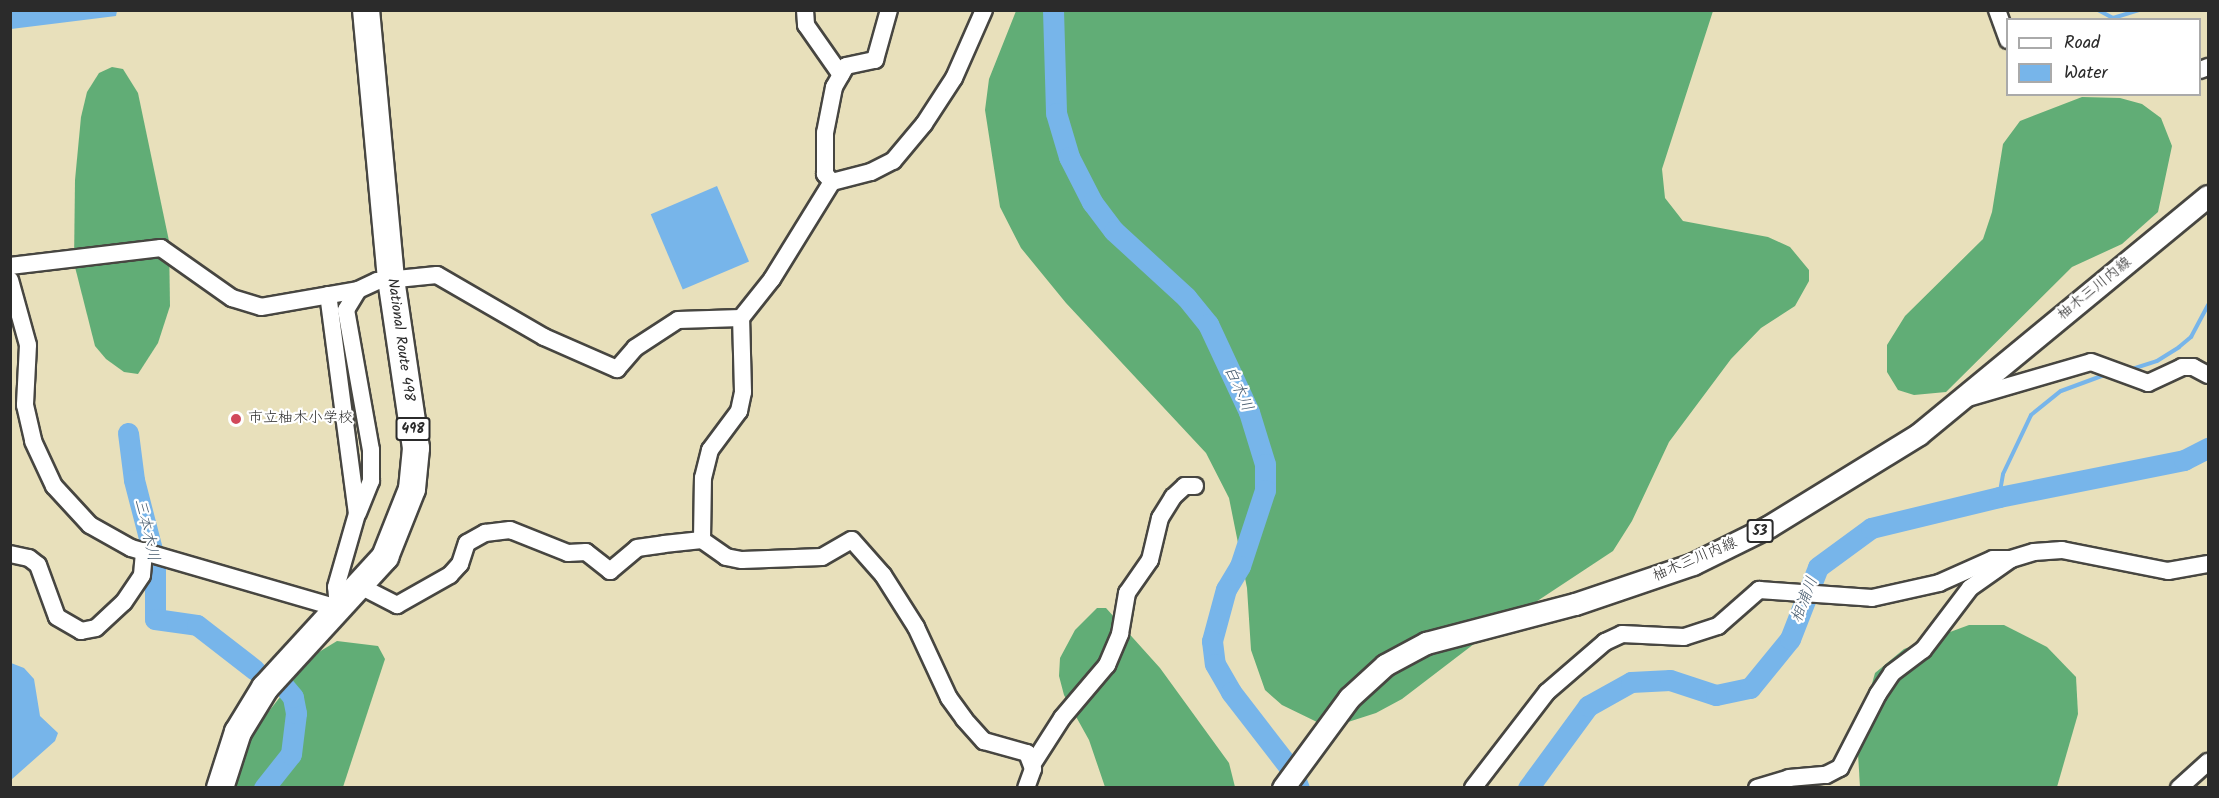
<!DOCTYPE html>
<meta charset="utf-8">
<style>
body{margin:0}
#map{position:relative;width:2219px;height:798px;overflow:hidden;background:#e8e0bb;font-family:Kalam,"Klee One",sans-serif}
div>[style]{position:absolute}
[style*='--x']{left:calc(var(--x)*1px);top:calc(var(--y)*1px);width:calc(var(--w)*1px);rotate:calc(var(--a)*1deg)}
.forest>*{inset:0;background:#61ad76}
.water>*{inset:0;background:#77b5ea;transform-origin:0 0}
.stream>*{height:4px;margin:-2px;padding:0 2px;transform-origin:2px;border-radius:2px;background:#77b5ea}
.river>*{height:21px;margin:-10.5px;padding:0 10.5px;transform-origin:10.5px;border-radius:10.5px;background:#77b5ea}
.roads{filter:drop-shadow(2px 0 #474641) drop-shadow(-2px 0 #474641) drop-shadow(0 2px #474641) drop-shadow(0 -2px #474641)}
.minor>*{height:16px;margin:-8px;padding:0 8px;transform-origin:8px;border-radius:8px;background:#fff}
.major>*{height:21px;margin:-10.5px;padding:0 10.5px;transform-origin:10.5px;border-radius:10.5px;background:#fff}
.highway>*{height:26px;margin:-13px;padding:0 13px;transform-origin:13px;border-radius:13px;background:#fff}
.dots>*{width:16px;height:16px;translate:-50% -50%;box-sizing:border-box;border:3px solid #fff;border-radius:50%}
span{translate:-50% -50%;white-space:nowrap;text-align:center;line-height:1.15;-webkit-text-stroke:4.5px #fff;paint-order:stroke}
.shield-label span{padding:2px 4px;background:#fff;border:2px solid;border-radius:4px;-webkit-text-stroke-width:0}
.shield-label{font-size:14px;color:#2b2b2b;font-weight:700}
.street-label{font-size:15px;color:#2b2b2b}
.poi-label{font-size:15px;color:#2b2b2b}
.left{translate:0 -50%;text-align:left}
.water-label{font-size:16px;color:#465b6e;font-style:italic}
.frame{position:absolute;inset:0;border:12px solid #2b2b2b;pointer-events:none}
.legend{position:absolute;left:2006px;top:18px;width:195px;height:78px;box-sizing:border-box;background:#fff;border:2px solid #aaa;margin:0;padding:8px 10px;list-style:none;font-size:18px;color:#2b2b2b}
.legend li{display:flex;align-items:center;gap:12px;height:30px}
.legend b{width:30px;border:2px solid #aaa}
</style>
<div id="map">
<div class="forest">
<div style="clip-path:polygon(1016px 11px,1713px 11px,1662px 169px,1665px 198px,1683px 221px,1768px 237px,1790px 247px,1809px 270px,1809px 281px,1795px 306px,1761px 328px,1731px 359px,1669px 442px,1632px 521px,1613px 551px,1487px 634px,1402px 699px,1376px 713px,1345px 723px,1317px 722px,1282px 705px,1265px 690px,1251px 650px,1247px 588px,1229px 498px,1206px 453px,1066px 303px,1021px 248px,1000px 207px,985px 110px,989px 79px)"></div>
<div style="clip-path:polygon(112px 67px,123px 69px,138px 93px,169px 241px,170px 306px,158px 343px,138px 374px,124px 372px,106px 359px,95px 346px,74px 263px,75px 180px,81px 117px,87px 92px,99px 73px)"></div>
<div style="clip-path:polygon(2082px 97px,2120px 98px,2142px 104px,2161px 118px,2172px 146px,2158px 212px,2122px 244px,2072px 267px,1946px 392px,1914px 395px,1898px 390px,1887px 372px,1887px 345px,1905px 316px,1983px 239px,1992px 212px,2003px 144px,2020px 121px)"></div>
<div style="clip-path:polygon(1097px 608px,1106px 608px,1160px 668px,1229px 763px,1235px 787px,1105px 787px,1089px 740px,1064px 695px,1059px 676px,1060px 658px,1075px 630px)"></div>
<div style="clip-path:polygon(1969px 625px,2004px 625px,2047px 647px,2076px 677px,2078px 714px,2057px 787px,1860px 787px,1857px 737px,1875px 673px,1904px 649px)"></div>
<div style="clip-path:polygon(337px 641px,378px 646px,385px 659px,343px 787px,218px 788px,244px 743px,298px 674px,319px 652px)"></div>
</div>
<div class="water">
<div style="clip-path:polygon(10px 11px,11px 10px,117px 11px,116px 16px,11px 29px)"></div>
<div style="left:717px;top:186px;width:82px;height:72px;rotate:67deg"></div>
<div style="clip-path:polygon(11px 663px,24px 668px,34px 679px,40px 716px,58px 733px,55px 741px,11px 780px)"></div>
</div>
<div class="stream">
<div style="--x:2098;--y:10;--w:17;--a:28"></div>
<div style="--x:2113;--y:18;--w:27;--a:-17"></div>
<div style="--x:2129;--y:370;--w:29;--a:-18"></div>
<div style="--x:2157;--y:361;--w:26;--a:-32"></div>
<div style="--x:2179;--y:347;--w:16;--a:-40"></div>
<div style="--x:2191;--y:337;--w:36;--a:-62"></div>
<div style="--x:1999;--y:497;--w:23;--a:-80"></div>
<div style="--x:2003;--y:474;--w:65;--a:-64.6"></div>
<div style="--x:2031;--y:415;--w:38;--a:-39"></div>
<div style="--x:2061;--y:391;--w:49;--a:-20.3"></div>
</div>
<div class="river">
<div style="--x:1053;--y:10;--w:103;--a:88.3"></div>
<div style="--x:1056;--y:113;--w:46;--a:73.5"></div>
<div style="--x:1069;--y:157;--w:51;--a:62.9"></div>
<div style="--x:1092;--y:202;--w:36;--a:53"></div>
<div style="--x:1114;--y:231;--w:98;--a:42.5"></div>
<div style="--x:1186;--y:297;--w:35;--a:51"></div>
<div style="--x:1208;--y:324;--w:97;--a:65"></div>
<div style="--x:1249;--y:412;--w:54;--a:72.9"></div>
<div style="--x:1265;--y:464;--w:26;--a:90"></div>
<div style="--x:1265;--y:490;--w:80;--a:108.2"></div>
<div style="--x:1240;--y:566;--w:27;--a:121"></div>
<div style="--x:1226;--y:589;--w:54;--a:105.1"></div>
<div style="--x:1212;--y:641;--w:23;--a:83"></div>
<div style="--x:1215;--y:664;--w:32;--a:60"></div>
<div style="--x:1231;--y:692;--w:100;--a:52.3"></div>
<div style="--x:1292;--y:771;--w:18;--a:68"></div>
<div style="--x:128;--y:433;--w:47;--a:82.7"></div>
<div style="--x:134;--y:480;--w:84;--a:75.5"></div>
<div style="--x:155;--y:561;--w:58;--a:90"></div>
<div style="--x:155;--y:619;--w:42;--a:8.1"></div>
<div style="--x:197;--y:625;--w:73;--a:37.8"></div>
<div style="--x:264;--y:788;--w:43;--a:-51.5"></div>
<div style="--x:291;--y:754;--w:41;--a:-83"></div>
<div style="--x:296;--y:713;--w:16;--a:-101"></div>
<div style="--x:293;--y:697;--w:17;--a:-130"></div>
<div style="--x:1528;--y:788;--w:102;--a:-53.8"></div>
<div style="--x:1588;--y:706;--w:49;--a:-29.2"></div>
<div style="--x:1631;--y:682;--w:39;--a:-3"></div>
<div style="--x:1670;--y:680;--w:48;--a:18.1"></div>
<div style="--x:1716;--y:695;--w:35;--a:-12"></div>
<div style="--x:1750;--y:688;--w:63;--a:-50.8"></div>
<div style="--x:1790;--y:639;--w:77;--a:-68.7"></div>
<div style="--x:1818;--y:567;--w:66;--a:-36.3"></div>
<div style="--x:1871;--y:528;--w:132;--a:-13.6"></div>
<div style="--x:1999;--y:497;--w:189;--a:-11.3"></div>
<div style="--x:2184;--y:460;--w:27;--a:-27"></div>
</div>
<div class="roads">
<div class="minor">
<div style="--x:805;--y:10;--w:15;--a:86"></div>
<div style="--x:806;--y:25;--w:61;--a:55"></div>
<div style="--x:1997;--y:10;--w:32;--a:70"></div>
<div style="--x:2200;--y:70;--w:9;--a:-21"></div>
<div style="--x:832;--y:182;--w:11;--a:-131"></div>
<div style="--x:825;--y:174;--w:41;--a:-90"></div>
<div style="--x:825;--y:133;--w:47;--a:-78.9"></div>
<div style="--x:834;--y:87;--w:24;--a:-60"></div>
<div style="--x:846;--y:66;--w:30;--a:-12"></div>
<div style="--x:875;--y:60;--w:52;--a:-74.4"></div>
<div style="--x:10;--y:266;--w:152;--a:-6.8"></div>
<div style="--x:161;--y:248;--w:87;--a:35.2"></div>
<div style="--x:232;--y:298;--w:30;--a:17"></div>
<div style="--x:261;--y:307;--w:98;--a:-9.9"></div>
<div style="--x:358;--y:290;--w:21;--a:-25"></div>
<div style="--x:377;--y:281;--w:60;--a:-5.7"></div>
<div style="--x:437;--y:275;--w:124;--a:30.1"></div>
<div style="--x:544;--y:337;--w:80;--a:23.7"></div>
<div style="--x:617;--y:369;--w:28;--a:-49"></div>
<div style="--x:635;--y:348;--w:51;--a:-33.1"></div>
<div style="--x:678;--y:320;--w:63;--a:-1.8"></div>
<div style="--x:10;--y:280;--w:67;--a:74.5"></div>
<div style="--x:28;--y:345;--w:60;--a:92.9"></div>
<div style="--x:25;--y:405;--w:37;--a:77"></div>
<div style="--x:33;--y:441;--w:50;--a:65"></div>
<div style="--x:54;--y:486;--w:53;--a:47.3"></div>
<div style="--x:90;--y:525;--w:47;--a:29.3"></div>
<div style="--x:131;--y:548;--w:216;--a:16.2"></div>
<div style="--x:338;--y:608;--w:21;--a:-95"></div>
<div style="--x:336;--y:587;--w:76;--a:-74"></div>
<div style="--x:357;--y:514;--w:221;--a:-97.5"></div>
<div style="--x:1964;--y:399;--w:132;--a:-16.2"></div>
<div style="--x:2091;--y:362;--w:61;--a:20.2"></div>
<div style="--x:2148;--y:383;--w:38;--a:-25"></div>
<div style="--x:2182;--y:367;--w:11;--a:0"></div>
<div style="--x:2193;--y:367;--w:17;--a:28"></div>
<div style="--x:358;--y:513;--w:35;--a:-68"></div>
<div style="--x:371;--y:481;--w:31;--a:-90"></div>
<div style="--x:371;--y:450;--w:142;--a:-100.1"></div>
<div style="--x:346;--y:310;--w:23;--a:-59"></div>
<div style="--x:702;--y:540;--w:62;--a:-89.1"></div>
<div style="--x:703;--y:478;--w:29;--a:-76"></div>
<div style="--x:710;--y:450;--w:49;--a:-53.4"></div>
<div style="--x:739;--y:411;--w:19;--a:-78"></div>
<div style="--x:743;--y:392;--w:74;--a:-91.5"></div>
<div style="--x:741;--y:318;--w:50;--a:-51.5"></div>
<div style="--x:772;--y:279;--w:114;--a:-58.3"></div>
<div style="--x:832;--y:182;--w:40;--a:-14.4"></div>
<div style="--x:871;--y:172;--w:25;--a:-27"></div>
<div style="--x:893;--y:161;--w:48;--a:-50"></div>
<div style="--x:924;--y:124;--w:55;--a:-56.9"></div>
<div style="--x:954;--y:78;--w:74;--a:-66.2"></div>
<div style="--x:10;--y:554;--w:19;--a:12"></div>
<div style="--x:29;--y:558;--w:11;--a:38"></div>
<div style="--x:38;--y:565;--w:55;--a:69.9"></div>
<div style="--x:57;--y:617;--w:28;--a:30"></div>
<div style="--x:81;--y:631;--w:15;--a:-11"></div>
<div style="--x:96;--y:628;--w:38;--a:-43"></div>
<div style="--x:124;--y:602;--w:32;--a:-56"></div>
<div style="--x:142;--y:575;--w:24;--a:-85"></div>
<div style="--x:360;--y:586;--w:42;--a:27.2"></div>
<div style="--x:397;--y:605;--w:61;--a:-29.5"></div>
<div style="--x:450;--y:575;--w:15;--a:-48"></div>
<div style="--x:460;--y:564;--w:22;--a:-72"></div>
<div style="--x:467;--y:543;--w:21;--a:-29"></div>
<div style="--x:485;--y:533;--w:25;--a:-7"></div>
<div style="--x:510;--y:530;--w:62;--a:21.6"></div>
<div style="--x:568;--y:553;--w:18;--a:-3"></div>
<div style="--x:586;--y:552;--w:31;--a:38"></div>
<div style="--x:610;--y:571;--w:35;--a:-40"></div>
<div style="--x:637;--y:548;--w:27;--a:-8"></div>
<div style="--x:664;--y:544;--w:38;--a:-6"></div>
<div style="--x:702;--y:540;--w:29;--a:35"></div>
<div style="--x:726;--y:557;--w:16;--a:11"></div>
<div style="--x:742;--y:560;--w:80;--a:-2.1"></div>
<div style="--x:822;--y:557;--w:34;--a:-30"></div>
<div style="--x:852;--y:540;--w:47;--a:48.5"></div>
<div style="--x:883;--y:575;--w:62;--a:57.6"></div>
<div style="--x:916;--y:627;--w:78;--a:65.1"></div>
<div style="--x:949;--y:698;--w:26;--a:54"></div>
<div style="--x:964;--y:719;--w:30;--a:48"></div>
<div style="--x:984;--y:741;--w:45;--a:15.6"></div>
<div style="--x:1027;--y:753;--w:17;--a:69"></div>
<div style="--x:1033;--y:769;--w:20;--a:110"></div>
<div style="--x:1032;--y:765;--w:56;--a:-57.4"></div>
<div style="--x:1062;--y:718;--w:70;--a:-49.7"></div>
<div style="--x:1107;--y:665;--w:34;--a:-67"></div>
<div style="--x:1120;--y:634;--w:42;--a:-80.3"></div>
<div style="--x:1127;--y:593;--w:40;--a:-55.1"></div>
<div style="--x:1150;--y:560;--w:43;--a:-76.6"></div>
<div style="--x:1160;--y:518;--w:25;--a:-58"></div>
<div style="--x:1173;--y:497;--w:16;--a:-43"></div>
<div style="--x:1185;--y:486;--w:10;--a:0"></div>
<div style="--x:1473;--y:788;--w:121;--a:-52.4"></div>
<div style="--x:1547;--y:692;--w:77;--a:-40.8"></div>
<div style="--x:1605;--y:642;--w:19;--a:-25"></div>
<div style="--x:1622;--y:634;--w:62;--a:2.8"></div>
<div style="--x:1684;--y:637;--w:36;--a:-18"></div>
<div style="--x:1718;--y:626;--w:55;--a:-41.3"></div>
<div style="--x:1759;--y:590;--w:113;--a:4"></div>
<div style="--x:1872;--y:598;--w:69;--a:-12.6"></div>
<div style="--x:1939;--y:583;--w:59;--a:-24"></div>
<div style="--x:1993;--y:559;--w:18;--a:0"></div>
<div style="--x:2011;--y:559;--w:24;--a:-17"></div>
<div style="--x:2034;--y:552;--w:28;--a:-4"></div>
<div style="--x:2062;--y:550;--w:108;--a:11.2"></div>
<div style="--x:2168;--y:571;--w:41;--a:-9.9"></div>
<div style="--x:1757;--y:788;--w:34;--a:-17"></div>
<div style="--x:1789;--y:778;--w:37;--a:-5"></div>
<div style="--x:1826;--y:775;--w:16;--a:-27"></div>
<div style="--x:1840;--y:768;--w:83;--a:-62.8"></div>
<div style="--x:1878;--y:694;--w:25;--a:-56"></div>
<div style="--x:1892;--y:673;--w:39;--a:-37"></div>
<div style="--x:1923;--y:650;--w:78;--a:-52.8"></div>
<div style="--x:1970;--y:588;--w:50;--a:-35.3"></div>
<div style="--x:2179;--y:788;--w:39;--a:-42"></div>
</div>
<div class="major">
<div style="--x:1283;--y:788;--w:112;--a:-53.7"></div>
<div style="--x:1349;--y:698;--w:49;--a:-42.5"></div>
<div style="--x:1385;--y:665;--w:47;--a:-28.2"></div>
<div style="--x:1426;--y:643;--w:154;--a:-14.7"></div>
<div style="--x:1575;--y:604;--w:125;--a:-18.7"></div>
<div style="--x:1693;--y:564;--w:84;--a:-26.3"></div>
<div style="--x:1768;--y:527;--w:177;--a:-31.6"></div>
<div style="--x:1919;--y:434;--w:374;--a:-39.5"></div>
</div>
<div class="highway">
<div style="--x:220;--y:788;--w:59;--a:-72.2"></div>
<div style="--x:238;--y:732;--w:52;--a:-58.5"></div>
<div style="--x:265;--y:688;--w:178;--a:-47.5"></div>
<div style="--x:385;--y:557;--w:73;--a:-68.3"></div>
<div style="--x:412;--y:489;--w:41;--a:-84.4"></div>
<div style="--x:416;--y:448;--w:171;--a:-98.4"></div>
<div style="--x:391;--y:279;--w:270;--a:-95.3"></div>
</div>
</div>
<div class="dots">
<div style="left:236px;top:419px;background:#d1495b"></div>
</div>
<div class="shield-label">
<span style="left:413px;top:429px">498</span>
<span style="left:1760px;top:531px">53</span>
</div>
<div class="street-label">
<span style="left:2095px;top:289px;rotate:-39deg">柚木三川内線</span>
<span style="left:400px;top:340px;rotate:82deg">National Route 498</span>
<span style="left:1695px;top:560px;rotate:-23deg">柚木三川内線</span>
</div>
<div class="poi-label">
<span class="left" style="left:248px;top:419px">市立柚木小学校</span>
</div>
<div class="water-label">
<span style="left:1238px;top:389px;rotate:66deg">白木川</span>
<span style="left:146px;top:530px;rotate:77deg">三本木川</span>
<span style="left:1805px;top:600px;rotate:-69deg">相浦川</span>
</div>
<div class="frame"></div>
<ul class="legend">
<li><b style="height:8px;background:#fff"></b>Road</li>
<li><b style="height:16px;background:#77b5ea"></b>Water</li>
</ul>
</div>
